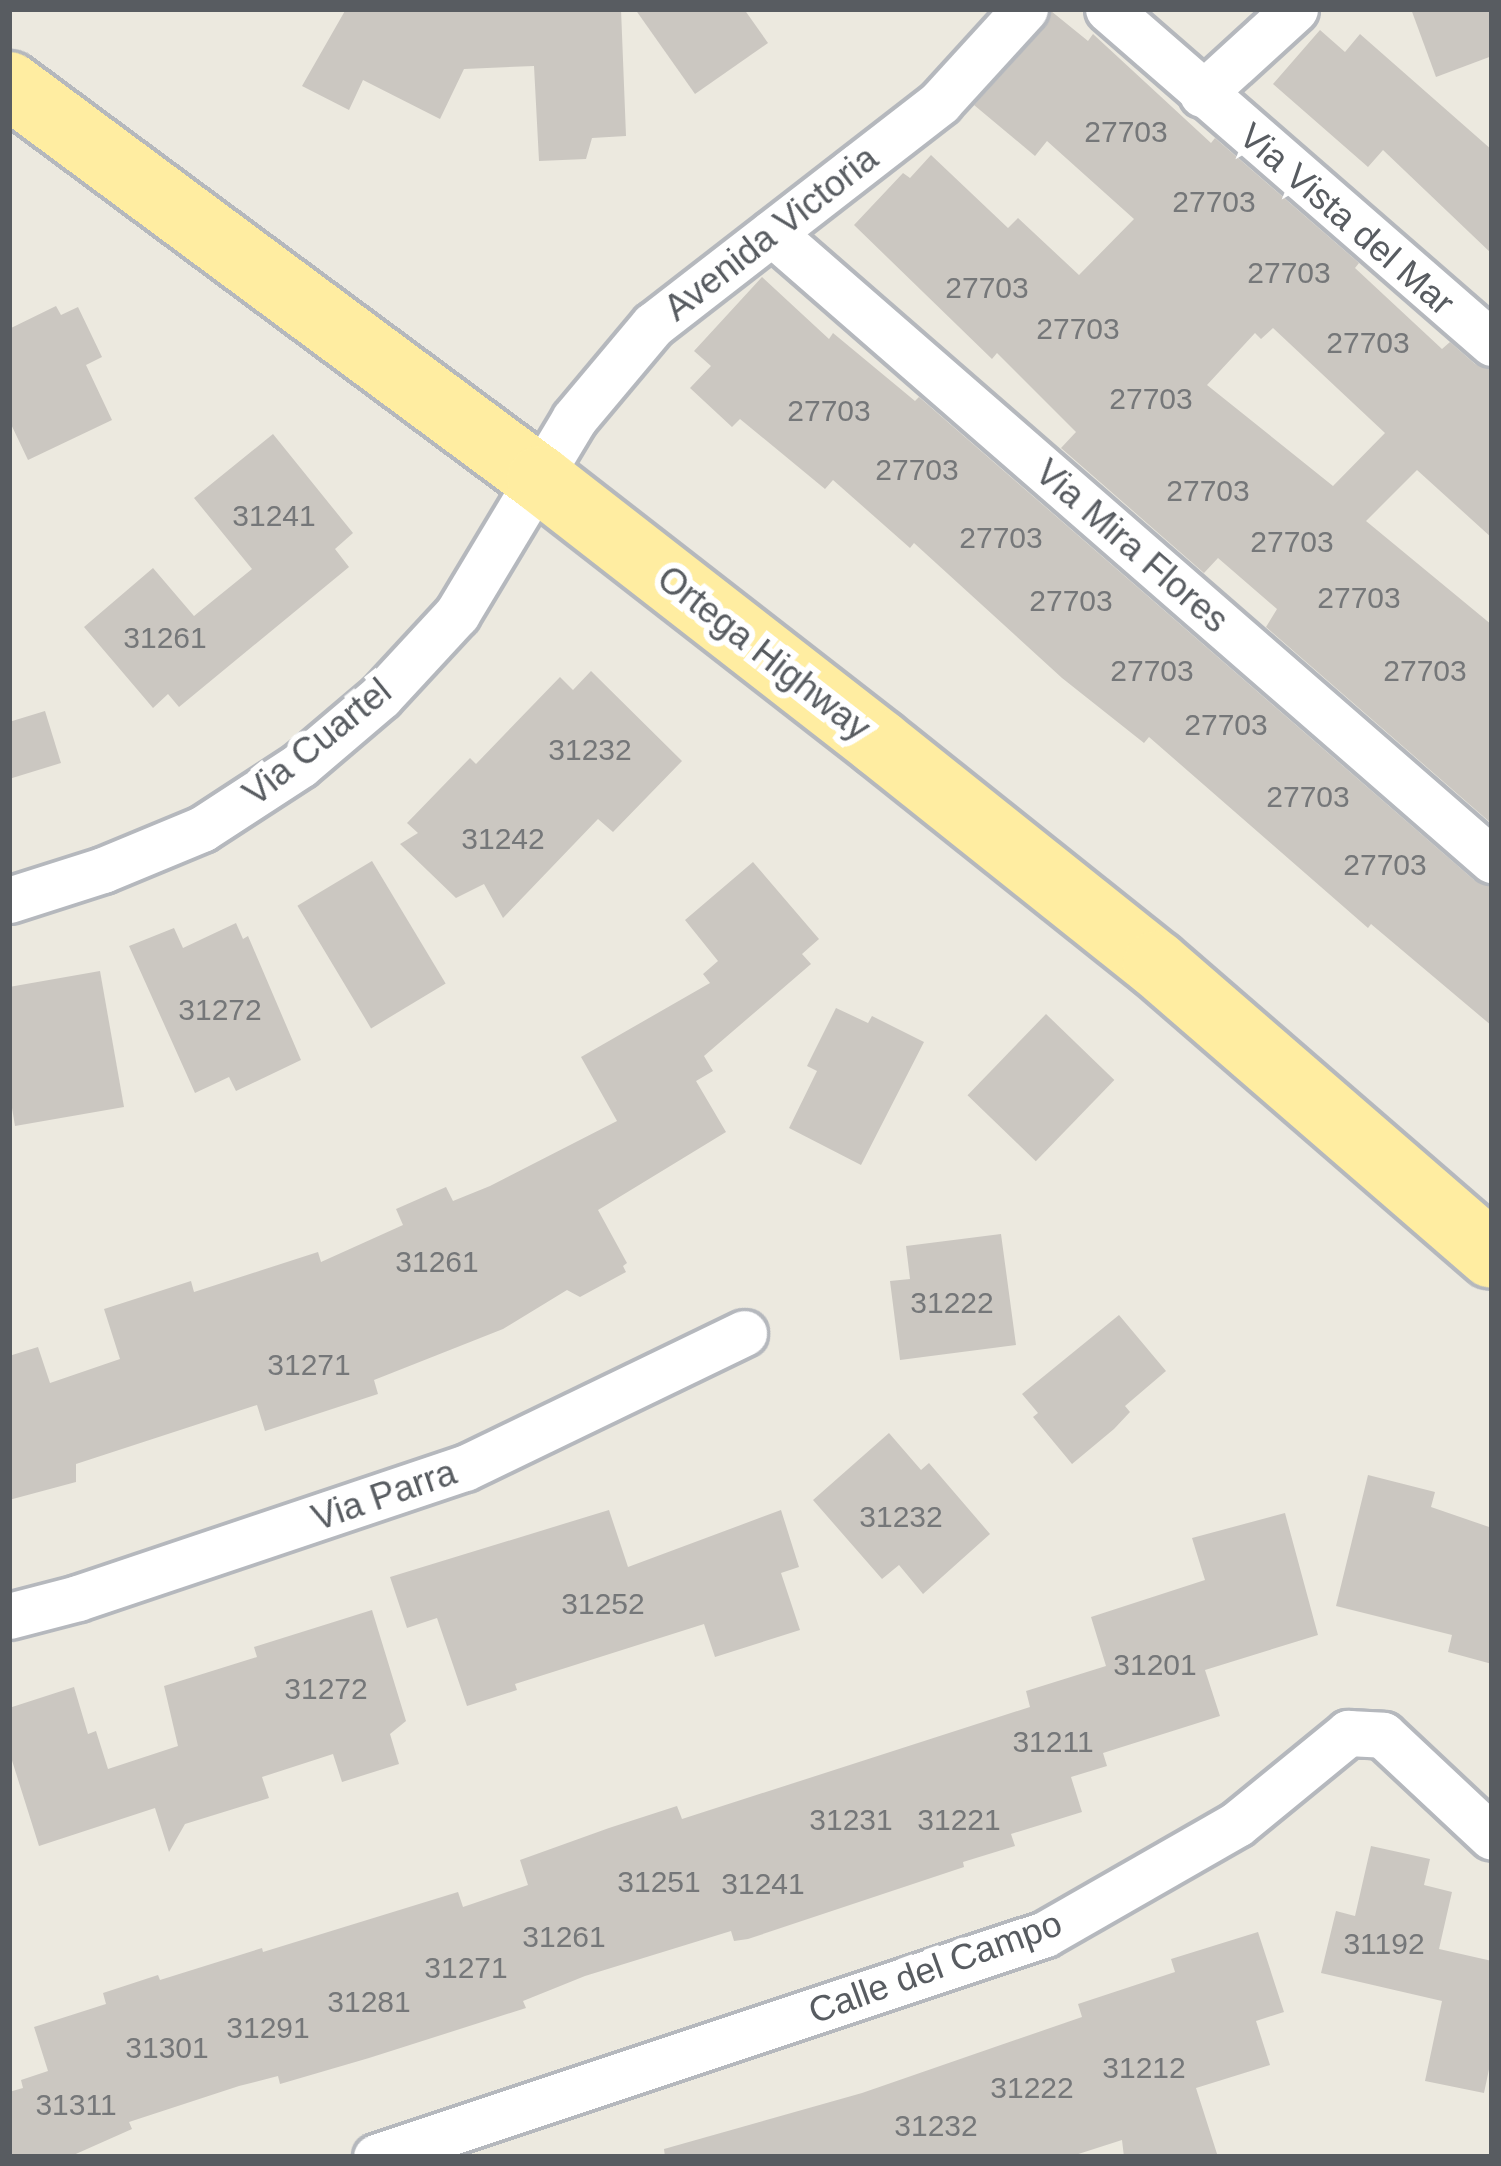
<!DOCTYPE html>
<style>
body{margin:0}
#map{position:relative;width:1501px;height:2166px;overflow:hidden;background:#ece9df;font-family:Helvetica,sans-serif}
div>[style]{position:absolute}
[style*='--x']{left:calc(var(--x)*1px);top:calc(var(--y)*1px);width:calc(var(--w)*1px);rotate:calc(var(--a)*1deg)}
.building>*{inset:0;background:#cbc7c1;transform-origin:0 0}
.roads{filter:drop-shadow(3px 0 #b5b8bd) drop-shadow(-3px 0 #b5b8bd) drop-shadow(0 3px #b5b8bd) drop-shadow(0 -3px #b5b8bd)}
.street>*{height:45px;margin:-22.5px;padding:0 22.5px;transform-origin:22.5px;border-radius:22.5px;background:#fff}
.primary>*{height:66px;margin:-33px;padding:0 33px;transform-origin:33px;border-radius:33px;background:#ffeda1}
span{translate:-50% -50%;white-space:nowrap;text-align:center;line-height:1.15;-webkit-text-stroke:12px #fff;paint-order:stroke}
.number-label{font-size:30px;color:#757779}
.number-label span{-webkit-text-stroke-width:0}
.street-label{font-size:36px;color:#585c61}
.frame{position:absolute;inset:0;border:12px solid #585c61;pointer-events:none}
</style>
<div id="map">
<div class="building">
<div style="clip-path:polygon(346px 9px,621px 9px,626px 136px,592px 138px,586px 159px,539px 161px,534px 66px,464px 69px,440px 119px,363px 80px,349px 110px,302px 86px)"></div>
<div style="clip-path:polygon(635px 9px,744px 9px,768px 43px,695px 94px)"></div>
<div style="clip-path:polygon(1411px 9px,1492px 9px,1492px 56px,1436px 77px)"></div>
<div style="clip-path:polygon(evenodd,1051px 11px,1088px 41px,1093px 34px,1211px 143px,1215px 138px,1359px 263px,1355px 268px,1442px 349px,1450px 342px,1475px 364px,1492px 369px,1492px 538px,1417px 470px,1366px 521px,1492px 625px,1492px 824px,1266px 627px,1277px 609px,1218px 558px,1204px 573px,1061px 448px,1076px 432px,997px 353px,992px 359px,854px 225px,903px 173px,910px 178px,931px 155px,1008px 228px,1018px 218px,1079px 275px,1134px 219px,1047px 141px,1035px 156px,974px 105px,1045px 27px,1051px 11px,1273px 328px,1385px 433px,1333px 486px,1207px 385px,1255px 333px,1261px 339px,1273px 328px)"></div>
<div style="clip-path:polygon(1320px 30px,1345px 52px,1360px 34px,1492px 150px,1492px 254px,1383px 150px,1368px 167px,1273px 84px)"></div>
<div style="clip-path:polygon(762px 277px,829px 339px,833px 333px,915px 401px,919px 397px,1474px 880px,1492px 886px,1492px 1026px,1371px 924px,1368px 928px,1149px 737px,1144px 743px,1062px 678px,914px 543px,910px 548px,833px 480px,825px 489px,740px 419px,732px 427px,690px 388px,711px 366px,694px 351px)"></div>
<div style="clip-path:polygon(56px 306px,61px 315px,78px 307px,102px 357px,86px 365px,112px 420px,28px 460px,9px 420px,9px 329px)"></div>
<div style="clip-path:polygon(273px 434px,353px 533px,335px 549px,349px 567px,179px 707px,168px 694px,153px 708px,84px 627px,153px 568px,194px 616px,252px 569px,194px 498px)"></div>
<div style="clip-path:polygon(591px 671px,682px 761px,613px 832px,598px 819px,503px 918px,484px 884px,456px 898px,400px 844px,418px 833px,407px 823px,470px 758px,476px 764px,560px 677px,573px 690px)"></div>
<div style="clip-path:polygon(45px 711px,61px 763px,9px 779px,9px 722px)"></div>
<div style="left:372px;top:861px;width:143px;height:87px;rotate:59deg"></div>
<div style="clip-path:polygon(753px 862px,819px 939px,802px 954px,811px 964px,704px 1056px,713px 1071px,696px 1081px,726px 1132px,598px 1210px,627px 1263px,623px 1266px,626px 1272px,580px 1297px,567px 1290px,503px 1329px,374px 1380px,378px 1394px,265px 1431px,257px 1405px,76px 1464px,76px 1482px,9px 1500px,9px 1356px,38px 1347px,50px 1383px,120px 1359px,104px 1309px,191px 1281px,194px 1292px,318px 1252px,321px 1262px,403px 1225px,396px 1209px,446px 1187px,453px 1201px,490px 1186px,617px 1121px,581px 1057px,710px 983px,703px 974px,718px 961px,685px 920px)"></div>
<div style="clip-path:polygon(236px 923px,243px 939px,248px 936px,301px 1060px,236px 1091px,229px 1077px,195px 1093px,129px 946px,174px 928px,183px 948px)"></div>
<div style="clip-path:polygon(100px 971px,124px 1107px,15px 1126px,9px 1090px,9px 987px)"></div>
<div style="clip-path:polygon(836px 1008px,868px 1023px,872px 1016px,924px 1042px,861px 1165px,789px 1128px,817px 1071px,807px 1066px)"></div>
<div style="left:1046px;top:1014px;width:95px;height:113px;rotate:44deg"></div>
<div style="clip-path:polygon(1001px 1234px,1016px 1345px,900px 1360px,890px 1281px,910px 1279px,906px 1246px)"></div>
<div style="clip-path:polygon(1119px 1315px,1166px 1371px,1125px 1406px,1130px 1412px,1114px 1429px,1072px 1464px,1033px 1417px,1038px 1413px,1022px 1394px)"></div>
<div style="clip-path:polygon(889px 1433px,921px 1470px,929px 1463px,990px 1534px,923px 1594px,899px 1565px,882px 1579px,813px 1500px)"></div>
<div style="clip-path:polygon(1368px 1475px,1435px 1492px,1431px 1507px,1492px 1528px,1492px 1664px,1448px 1652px,1452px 1635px,1336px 1606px)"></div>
<div style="clip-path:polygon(609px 1510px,628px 1567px,781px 1510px,799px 1567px,781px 1573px,800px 1630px,715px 1657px,704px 1624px,515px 1684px,517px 1690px,467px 1706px,437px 1618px,407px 1628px,390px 1577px)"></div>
<div style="clip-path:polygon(1285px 1513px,1318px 1635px,1205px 1670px,1220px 1716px,1103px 1753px,1107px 1766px,1071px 1777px,1082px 1812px,1011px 1834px,1015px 1846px,963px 1862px,964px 1867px,748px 1939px,734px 1941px,731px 1931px,585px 1976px,523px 2001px,526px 2008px,369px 2058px,280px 2084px,278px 2076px,239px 2086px,129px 2122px,132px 2129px,69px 2157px,9px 2157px,9px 2092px,23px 2088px,21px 2080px,48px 2071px,34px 2027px,106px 2004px,103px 1993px,158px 1975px,160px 1980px,262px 1948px,263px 1952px,458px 1892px,463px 1907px,528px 1885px,520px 1860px,609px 1828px,677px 1806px,682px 1819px,1030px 1707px,1026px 1691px,1106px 1666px,1091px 1617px,1205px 1580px,1192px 1538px)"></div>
<div style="clip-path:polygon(372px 1610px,406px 1721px,390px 1734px,399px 1764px,342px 1782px,333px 1754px,262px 1777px,269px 1798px,185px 1824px,169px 1852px,155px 1808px,39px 1846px,9px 1751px,9px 1708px,74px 1687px,88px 1734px,96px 1731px,108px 1769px,178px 1746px,164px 1686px,257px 1657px,254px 1647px)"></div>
<div style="clip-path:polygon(1371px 1846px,1430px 1859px,1424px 1885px,1452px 1892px,1439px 1949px,1492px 1961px,1492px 2055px,1484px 2093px,1425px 2081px,1442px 2001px,1321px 1973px,1336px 1911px,1355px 1916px)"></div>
<div style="clip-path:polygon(1258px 1932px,1284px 2012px,1256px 2021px,1270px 2065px,1196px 2088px,1218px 2157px,1124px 2157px,1122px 2140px,1069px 2157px,665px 2157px,664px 2149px,862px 2093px,1082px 2017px,1078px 2004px,1175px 1972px,1171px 1959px)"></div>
</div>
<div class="roads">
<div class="street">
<div style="--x:1108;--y:9;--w:509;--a:41.02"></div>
<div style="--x:1202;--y:94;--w:126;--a:-42.4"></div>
<div style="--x:772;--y:233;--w:955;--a:41.05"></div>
<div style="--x:9;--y:900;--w:99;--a:-17.7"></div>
<div style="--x:103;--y:870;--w:107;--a:-22.5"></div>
<div style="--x:202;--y:829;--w:117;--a:-33.1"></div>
<div style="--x:300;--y:765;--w:106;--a:-40.4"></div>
<div style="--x:381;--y:696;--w:112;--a:-47.2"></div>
<div style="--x:457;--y:614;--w:227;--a:-59"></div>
<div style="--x:574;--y:419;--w:123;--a:-50"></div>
<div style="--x:653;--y:325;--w:363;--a:-37.8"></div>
<div style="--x:940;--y:102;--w:126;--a:-47.6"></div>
<div style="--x:9;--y:1616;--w:71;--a:-14.6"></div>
<div style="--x:78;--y:1598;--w:408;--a:-18.6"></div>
<div style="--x:465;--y:1468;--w:310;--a:-25.8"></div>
<div style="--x:376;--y:2157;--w:705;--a:-18.43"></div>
<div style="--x:1045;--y:1934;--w:221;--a:-29.8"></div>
<div style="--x:1237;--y:1824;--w:144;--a:-39.3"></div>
<div style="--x:1348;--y:1733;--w:35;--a:3"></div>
<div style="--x:1383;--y:1735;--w:149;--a:43.1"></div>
</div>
<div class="primary">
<div style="--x:9;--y:85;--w:661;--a:36.58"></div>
<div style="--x:540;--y:479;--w:430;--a:37.9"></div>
<div style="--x:879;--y:743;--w:354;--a:38.6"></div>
<div style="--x:1156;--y:964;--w:444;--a:40.9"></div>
</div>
</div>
<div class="number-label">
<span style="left:1126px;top:132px">27703</span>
<span style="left:1214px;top:202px">27703</span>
<span style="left:1289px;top:273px">27703</span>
<span style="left:987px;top:288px">27703</span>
<span style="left:1078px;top:329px">27703</span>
<span style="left:1368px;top:343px">27703</span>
<span style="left:1151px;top:399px">27703</span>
<span style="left:829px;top:411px">27703</span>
<span style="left:917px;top:470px">27703</span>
<span style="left:1208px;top:491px">27703</span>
<span style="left:274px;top:516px">31241</span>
<span style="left:1001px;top:538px">27703</span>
<span style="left:1292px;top:542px">27703</span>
<span style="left:1359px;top:598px">27703</span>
<span style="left:1071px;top:601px">27703</span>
<span style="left:165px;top:638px">31261</span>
<span style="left:1152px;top:671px">27703</span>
<span style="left:1425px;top:671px">27703</span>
<span style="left:1226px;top:725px">27703</span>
<span style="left:590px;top:750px">31232</span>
<span style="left:1308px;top:797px">27703</span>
<span style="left:503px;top:839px">31242</span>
<span style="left:1385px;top:865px">27703</span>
<span style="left:220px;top:1010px">31272</span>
<span style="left:437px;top:1262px">31261</span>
<span style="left:952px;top:1303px">31222</span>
<span style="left:309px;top:1365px">31271</span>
<span style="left:901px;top:1517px">31232</span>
<span style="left:603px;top:1604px">31252</span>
<span style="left:1155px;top:1665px">31201</span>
<span style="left:326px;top:1689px">31272</span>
<span style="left:1053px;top:1742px">31211</span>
<span style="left:851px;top:1820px">31231</span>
<span style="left:959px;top:1820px">31221</span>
<span style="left:659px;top:1882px">31251</span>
<span style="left:763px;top:1884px">31241</span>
<span style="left:564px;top:1937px">31261</span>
<span style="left:1384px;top:1944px">31192</span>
<span style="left:466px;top:1968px">31271</span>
<span style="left:369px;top:2002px">31281</span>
<span style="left:268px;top:2028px">31291</span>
<span style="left:167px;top:2048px">31301</span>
<span style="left:1144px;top:2068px">31212</span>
<span style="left:1032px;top:2088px">31222</span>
<span style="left:76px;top:2105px">31311</span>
<span style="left:936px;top:2126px">31232</span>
</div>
<div class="street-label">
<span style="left:1347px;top:219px;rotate:41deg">Via Vista del Mar</span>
<span style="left:771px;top:233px;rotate:-38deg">Avenida Victoria</span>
<span style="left:1132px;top:546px;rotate:41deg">Via Mira Flores</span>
<span style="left:764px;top:653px;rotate:38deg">Ortega Highway</span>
<span style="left:317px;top:742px;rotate:-39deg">Via Cuartel</span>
<span style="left:384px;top:1495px;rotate:-19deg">Via Parra</span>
<span style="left:935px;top:1967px;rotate:-20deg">Calle del Campo</span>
</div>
<div class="frame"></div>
</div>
